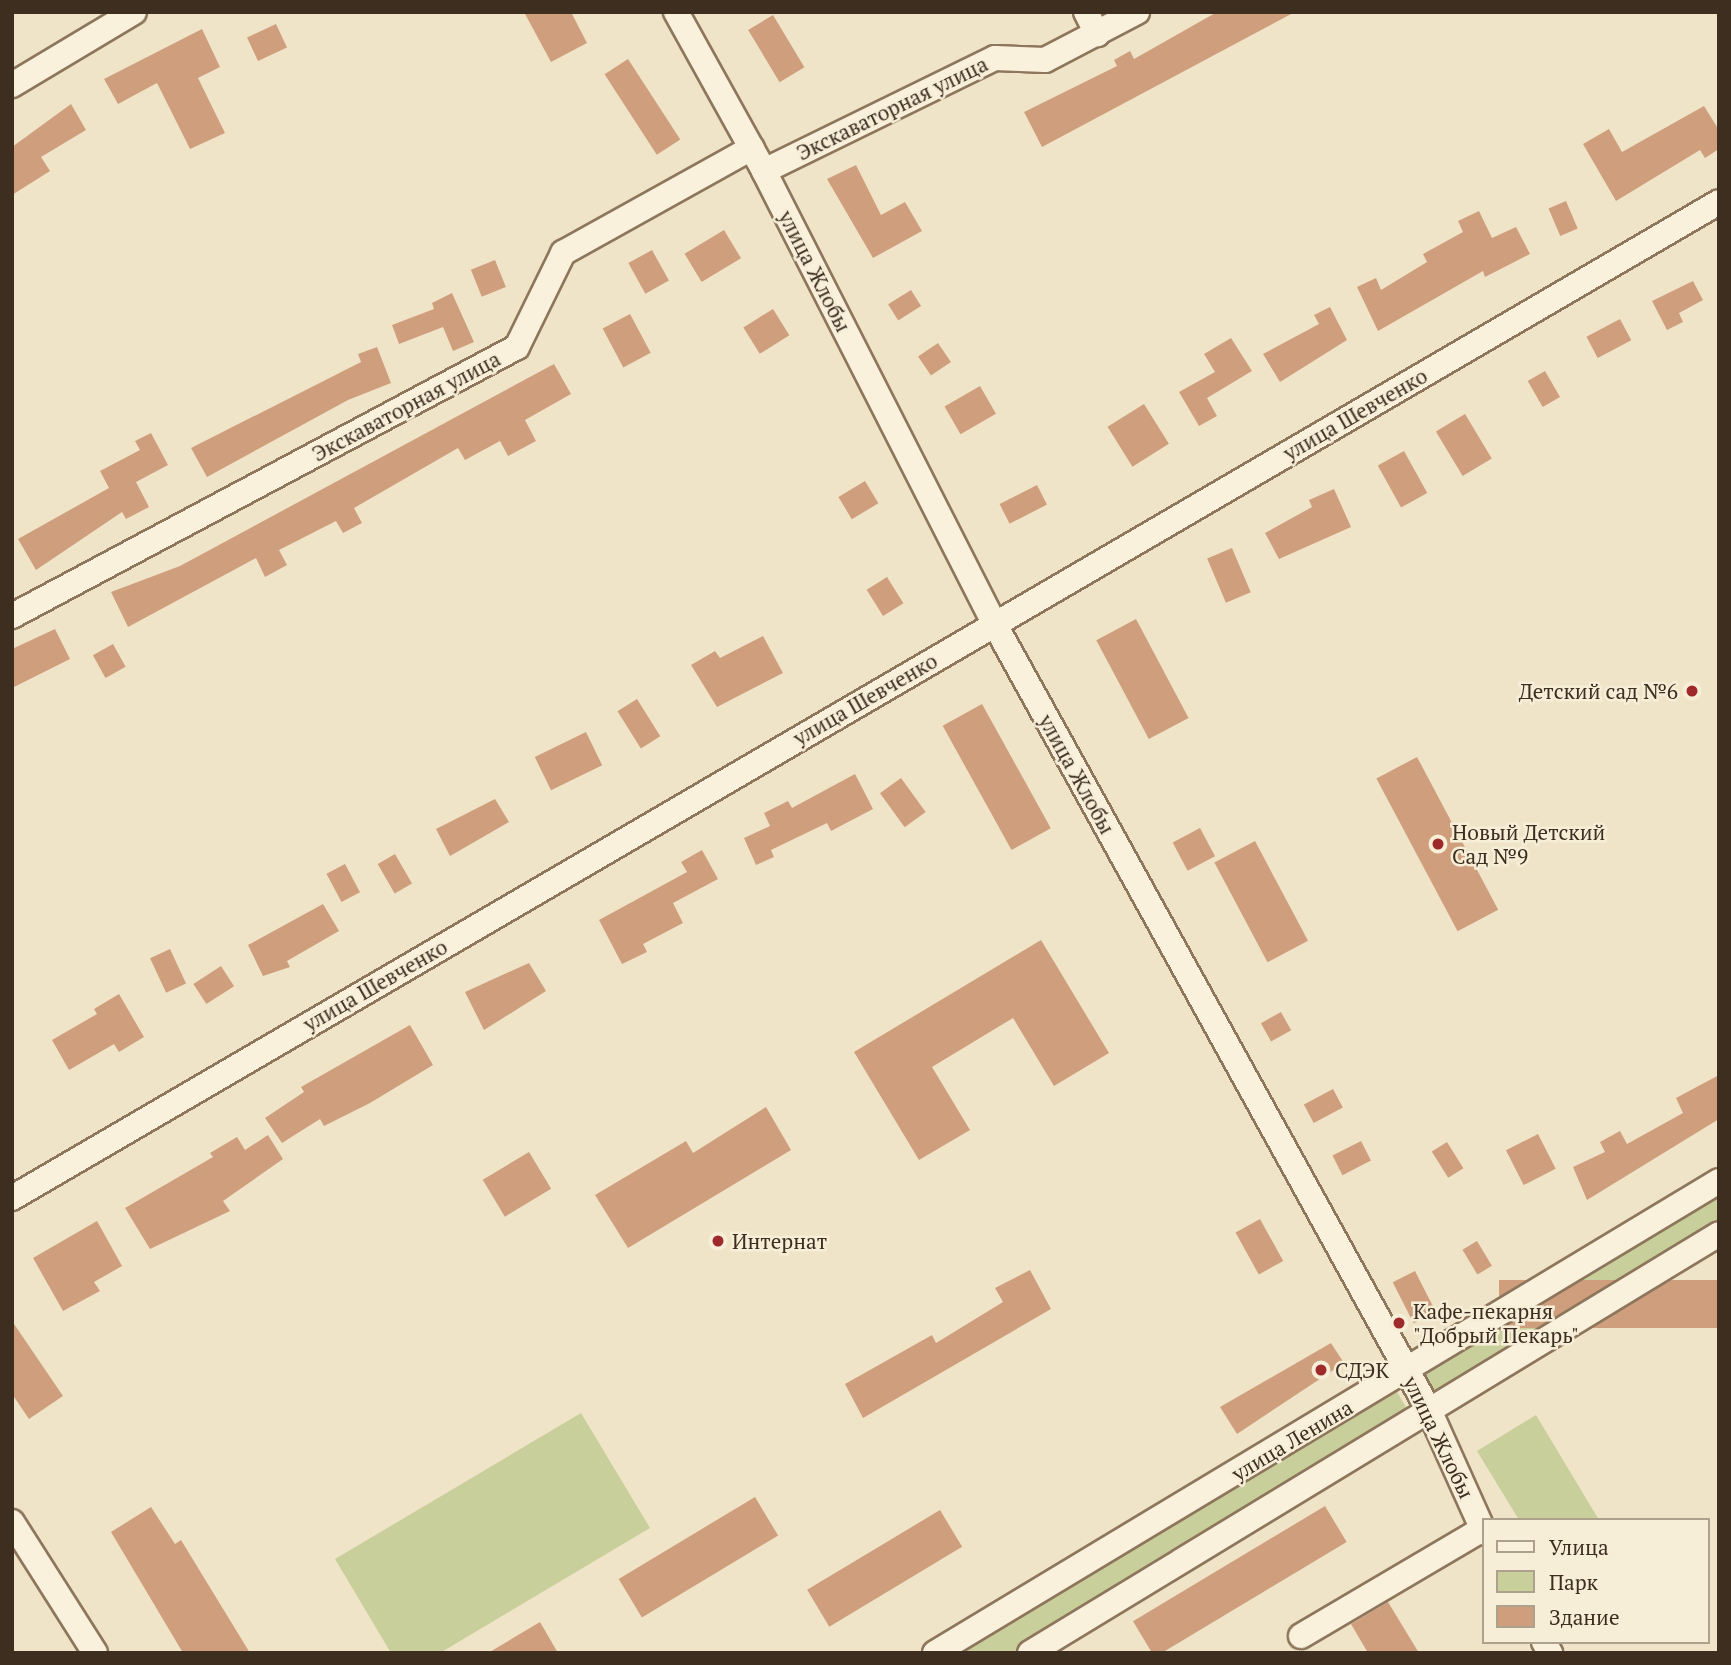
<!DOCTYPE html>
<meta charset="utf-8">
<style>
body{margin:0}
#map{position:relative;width:1731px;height:1665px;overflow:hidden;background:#f0e4c8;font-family:"PT Serif",serif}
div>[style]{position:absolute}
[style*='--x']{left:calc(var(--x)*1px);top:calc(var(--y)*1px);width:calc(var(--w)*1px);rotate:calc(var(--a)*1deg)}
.green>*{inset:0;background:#c9cf9b}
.building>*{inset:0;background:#cf9f7d;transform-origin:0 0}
.roads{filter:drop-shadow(2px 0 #8d765c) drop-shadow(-2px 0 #8d765c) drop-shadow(0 2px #8d765c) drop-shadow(0 -2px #8d765c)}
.minor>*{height:24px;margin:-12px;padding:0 12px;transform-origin:12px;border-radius:12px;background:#faf1dc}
.dots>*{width:19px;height:19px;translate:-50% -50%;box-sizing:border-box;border:4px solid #f7eed8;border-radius:50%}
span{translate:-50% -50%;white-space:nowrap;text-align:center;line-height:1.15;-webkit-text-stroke:5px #f7eed8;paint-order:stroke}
.street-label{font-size:21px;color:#3d2e20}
.poi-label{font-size:21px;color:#3d2e20}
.right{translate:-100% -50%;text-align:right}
.left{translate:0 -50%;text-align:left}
.frame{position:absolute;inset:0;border:14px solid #3d2e20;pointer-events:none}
.legend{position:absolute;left:1482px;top:1518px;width:228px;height:126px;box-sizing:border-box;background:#f7eed8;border:2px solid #ada18e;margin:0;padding:9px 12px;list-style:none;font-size:21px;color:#3d2e20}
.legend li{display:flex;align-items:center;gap:14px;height:35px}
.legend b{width:35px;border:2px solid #ada18e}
</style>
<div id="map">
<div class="green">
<div style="clip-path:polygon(1719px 1176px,1719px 1230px,1421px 1415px,1395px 1370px)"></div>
<div style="clip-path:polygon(1387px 1375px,1413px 1419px,1022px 1653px,932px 1653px)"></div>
<div style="clip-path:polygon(581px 1413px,650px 1528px,440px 1653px,391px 1653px,335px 1559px)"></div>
<div style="clip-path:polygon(1536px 1415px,1599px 1520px,1519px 1520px,1477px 1451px)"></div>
</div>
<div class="building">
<div style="clip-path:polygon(524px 12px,571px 12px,587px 43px,551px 62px)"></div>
<div style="clip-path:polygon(1217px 12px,1295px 12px,1042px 147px,1024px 112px,1117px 66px,1114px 60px,1130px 51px,1134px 59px)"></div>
<div style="left:773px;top:15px;width:61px;height:29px;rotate:59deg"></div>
<div style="left:276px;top:24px;width:26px;height:32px;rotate:65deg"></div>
<div style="clip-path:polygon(202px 29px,220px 67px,198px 78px,225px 133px,190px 149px,157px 83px,118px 104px,104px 79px)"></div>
<div style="left:628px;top:59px;width:96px;height:28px;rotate:57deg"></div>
<div style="clip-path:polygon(71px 104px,86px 130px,41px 157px,50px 171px,12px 195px,12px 147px)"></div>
<div style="clip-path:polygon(1704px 106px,1719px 130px,1719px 149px,1705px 158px,1700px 150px,1616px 201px,1583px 144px,1609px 129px,1622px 152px)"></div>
<div style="clip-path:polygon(856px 165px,881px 215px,905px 202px,922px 231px,873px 258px,827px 179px)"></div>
<div style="left:1566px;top:201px;width:30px;height:19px;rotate:67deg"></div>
<div style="clip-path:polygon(1479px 211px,1492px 238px,1516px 227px,1530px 254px,1485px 277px,1483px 271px,1378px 331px,1357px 287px,1376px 278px,1381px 290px,1427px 262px,1423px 254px,1463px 232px,1458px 221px)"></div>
<div style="left:724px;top:230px;width:33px;height:46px;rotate:59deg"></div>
<div style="left:652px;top:250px;width:35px;height:27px;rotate:61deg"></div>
<div style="left:495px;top:260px;width:29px;height:26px;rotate:68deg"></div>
<div style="clip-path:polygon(1693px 281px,1703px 300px,1679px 313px,1683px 322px,1667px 330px,1652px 301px)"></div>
<div style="left:911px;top:290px;width:19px;height:27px;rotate:58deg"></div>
<div style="clip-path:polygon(452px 293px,474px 342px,453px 351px,443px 327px,399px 344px,392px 325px,434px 309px,432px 303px)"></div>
<div style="clip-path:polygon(1330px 307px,1347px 340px,1280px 382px,1263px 354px,1319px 324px,1314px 315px)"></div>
<div style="left:773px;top:309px;width:31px;height:35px;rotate:58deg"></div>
<div style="left:630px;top:314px;width:44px;height:31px;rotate:62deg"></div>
<div style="left:1620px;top:319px;width:24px;height:38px;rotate:62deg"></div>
<div style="clip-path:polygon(1231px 338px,1252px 371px,1207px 398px,1217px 416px,1199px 426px,1179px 392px,1215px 372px,1204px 354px)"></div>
<div style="left:938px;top:343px;width:23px;height:24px;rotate:56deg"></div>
<div style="clip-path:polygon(377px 347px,391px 383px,348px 400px,207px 477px,191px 448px,361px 362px,358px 354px)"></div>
<div style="clip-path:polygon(554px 364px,571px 394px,525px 420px,536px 441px,508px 456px,500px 441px,465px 460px,458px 448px,354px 508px,362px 523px,343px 533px,336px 521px,279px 550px,287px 565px,265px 577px,256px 558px,128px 627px,111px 592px,180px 566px)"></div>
<div style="left:1545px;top:371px;width:30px;height:20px;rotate:60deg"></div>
<div style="left:980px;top:386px;width:32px;height:41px;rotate:60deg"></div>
<div style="left:1144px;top:404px;width:47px;height:43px;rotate:58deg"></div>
<div style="left:1465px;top:414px;width:52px;height:34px;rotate:59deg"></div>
<div style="clip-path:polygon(151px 433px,168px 465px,136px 482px,149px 507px,126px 519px,122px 512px,36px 570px,18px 539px,109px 488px,100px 471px,140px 450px,135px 441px)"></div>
<div style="left:1404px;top:451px;width:48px;height:30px;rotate:61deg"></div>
<div style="left:865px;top:481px;width:26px;height:31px;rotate:59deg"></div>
<div style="left:1037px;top:485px;width:22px;height:42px;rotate:63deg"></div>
<div style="clip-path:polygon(1334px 489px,1351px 527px,1279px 559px,1265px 533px,1312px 507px,1309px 500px)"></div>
<div style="left:1232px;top:548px;width:48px;height:27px;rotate:67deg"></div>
<div style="left:887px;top:577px;width:31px;height:24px;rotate:58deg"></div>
<div style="left:1136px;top:619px;width:112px;height:45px;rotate:62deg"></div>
<div style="clip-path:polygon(55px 629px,70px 659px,12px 688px,12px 649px)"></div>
<div style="clip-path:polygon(763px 636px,783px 673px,717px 707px,691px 665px,715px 651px,720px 658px)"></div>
<div style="left:113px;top:644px;width:26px;height:23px;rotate:61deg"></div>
<div style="left:637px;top:699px;width:44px;height:23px;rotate:58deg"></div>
<div style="left:982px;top:704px;width:142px;height:45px;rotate:61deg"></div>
<div style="left:586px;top:732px;width:37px;height:57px;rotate:64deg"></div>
<div style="left:1417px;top:757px;width:173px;height:46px;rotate:62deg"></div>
<div style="clip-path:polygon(855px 774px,873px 809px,831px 831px,827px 823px,771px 850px,774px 857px,756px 865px,744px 838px,770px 826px,764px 813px,788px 801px,792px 808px)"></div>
<div style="left:901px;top:778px;width:42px;height:26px;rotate:54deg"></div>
<div style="clip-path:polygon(495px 799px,509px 822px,450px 856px,436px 829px)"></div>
<div style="left:1200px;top:828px;width:32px;height:31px;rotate:62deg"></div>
<div style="left:1255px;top:841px;width:113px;height:46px;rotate:62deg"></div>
<div style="clip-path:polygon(702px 850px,718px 879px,673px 903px,683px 923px,643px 944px,647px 952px,622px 964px,599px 920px,687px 872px,681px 862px)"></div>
<div style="left:395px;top:854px;width:34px;height:20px;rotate:60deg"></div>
<div style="left:345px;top:864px;width:32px;height:21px;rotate:62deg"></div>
<div style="clip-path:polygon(323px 904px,339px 931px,287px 961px,290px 967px,263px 976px,248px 945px)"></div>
<div style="clip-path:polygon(1041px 940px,1109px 1053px,1054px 1086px,1013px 1018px,932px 1067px,970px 1130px,919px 1160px,854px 1052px)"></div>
<div style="left:170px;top:949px;width:38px;height:22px;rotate:65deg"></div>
<div style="clip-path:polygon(529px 963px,546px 991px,484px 1030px,465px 992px)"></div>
<div style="left:221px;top:966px;width:24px;height:33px;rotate:57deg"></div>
<div style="clip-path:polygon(119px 994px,144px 1037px,119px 1052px,114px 1044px,69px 1070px,52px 1040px,97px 1014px,94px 1009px)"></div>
<div style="left:1281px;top:1012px;width:21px;height:23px;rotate:61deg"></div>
<div style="clip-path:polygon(410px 1025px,433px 1065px,370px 1103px,324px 1126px,320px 1119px,282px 1143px,265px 1118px,304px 1092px,301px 1087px)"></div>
<div style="clip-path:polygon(1719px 1075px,1719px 1119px,1587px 1200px,1573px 1167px,1605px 1152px,1600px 1142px,1620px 1131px,1627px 1144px,1683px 1113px,1676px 1098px)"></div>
<div style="left:1333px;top:1089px;width:21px;height:33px;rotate:62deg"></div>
<div style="clip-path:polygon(766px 1107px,791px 1150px,628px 1248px,595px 1195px,686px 1141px,693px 1153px)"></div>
<div style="left:1538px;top:1134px;width:39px;height:36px;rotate:63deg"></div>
<div style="clip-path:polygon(268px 1135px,283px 1159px,223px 1201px,230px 1211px,150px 1249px,125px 1208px,213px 1157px,210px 1153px,237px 1137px,245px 1150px)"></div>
<div style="left:1361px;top:1141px;width:22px;height:32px;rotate:63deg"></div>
<div style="left:1447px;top:1142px;width:31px;height:18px;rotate:58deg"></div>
<div style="left:529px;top:1152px;width:43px;height:54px;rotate:59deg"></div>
<div style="left:1260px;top:1219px;width:48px;height:28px;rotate:61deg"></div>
<div style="clip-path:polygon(97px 1221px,122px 1266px,94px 1282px,100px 1291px,63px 1311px,33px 1258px)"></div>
<div style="left:1477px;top:1241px;width:29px;height:17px;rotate:59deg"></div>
<div style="clip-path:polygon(1030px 1270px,1051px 1309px,863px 1418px,845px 1384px,932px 1335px,936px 1343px,1003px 1302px,995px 1288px)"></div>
<div style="left:1415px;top:1271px;width:46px;height:25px;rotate:63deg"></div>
<div style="left:1719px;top:1280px;width:48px;height:220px;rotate:90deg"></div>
<div style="clip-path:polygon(12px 1321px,63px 1396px,29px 1419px,12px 1394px)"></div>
<div style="clip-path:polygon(1331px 1343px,1344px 1363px,1237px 1434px,1220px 1407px)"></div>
<div style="left:755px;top:1497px;width:45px;height:159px;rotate:59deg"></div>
<div style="left:1325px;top:1506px;width:42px;height:224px;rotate:59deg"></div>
<div style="clip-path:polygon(151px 1507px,175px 1544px,181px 1540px,250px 1653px,183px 1653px,111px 1532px)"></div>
<div style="left:940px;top:1510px;width:43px;height:155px;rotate:59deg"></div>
<div style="clip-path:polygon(1388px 1602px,1419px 1653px,1368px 1653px,1351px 1624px)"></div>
<div style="clip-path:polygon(540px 1622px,558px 1653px,488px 1653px)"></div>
</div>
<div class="roads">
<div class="minor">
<div style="--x:676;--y:12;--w:182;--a:61"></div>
<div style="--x:764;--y:171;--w:507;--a:63.03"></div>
<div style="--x:994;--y:623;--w:901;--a:61.08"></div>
<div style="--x:1430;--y:1412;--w:132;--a:65.8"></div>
<div style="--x:1086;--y:12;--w:25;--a:63"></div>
<div style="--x:12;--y:85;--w:142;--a:-30.9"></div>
<div style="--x:764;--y:171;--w:257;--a:-26.1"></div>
<div style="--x:995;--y:58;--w:50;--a:2.3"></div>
<div style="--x:1045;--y:60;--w:104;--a:-27.6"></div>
<div style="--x:12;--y:616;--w:572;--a:-28.04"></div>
<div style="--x:517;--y:347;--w:105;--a:-63.9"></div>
<div style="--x:563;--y:253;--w:216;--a:-29.1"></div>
<div style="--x:12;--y:1198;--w:1976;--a:-30.26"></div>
<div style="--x:12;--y:1522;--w:155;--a:57.6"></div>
<div style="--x:1301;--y:1636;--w:211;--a:-30.5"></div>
<div style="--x:1544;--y:1642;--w:13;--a:61"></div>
<div style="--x:935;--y:1653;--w:915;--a:-31.05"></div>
<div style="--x:1030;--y:1653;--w:806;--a:-31.3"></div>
</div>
</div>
<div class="dots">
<div style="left:1692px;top:691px;background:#9e2a2b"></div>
<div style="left:1438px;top:844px;background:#9e2a2b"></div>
<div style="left:718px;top:1241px;background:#9e2a2b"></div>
<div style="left:1399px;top:1323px;background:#9e2a2b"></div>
<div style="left:1321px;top:1370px;background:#9e2a2b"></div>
</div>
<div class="street-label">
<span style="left:892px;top:108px;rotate:-26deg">Экскаваторная улица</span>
<span style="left:815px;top:271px;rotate:63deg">улица Жлобы</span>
<span style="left:406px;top:406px;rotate:-28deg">Экскаваторная улица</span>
<span style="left:1355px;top:414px;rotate:-30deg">улица Шевченко</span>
<span style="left:865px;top:699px;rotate:-30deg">улица Шевченко</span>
<span style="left:1077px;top:774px;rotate:61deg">улица Жлобы</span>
<span style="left:375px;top:985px;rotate:-30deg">улица Шевченко</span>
<span style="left:1439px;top:1437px;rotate:64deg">улица Жлобы</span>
<span style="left:1292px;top:1440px;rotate:-31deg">улица Ленина</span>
</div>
<div class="poi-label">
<span class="right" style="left:1678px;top:691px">Детский сад №6</span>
<span class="left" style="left:1452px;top:844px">Новый Детский<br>Сад №9</span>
<span class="left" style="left:732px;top:1241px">Интернат</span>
<span class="left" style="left:1413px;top:1323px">Кафе-пекарня<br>"Добрый Пекарь"</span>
<span class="left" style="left:1335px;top:1370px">СДЭК</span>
</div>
<div class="frame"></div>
<ul class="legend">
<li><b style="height:9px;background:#faf1dc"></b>Улица</li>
<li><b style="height:19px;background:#c9cf9b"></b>Парк</li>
<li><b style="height:19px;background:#cf9f7d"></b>Здание</li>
</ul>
</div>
